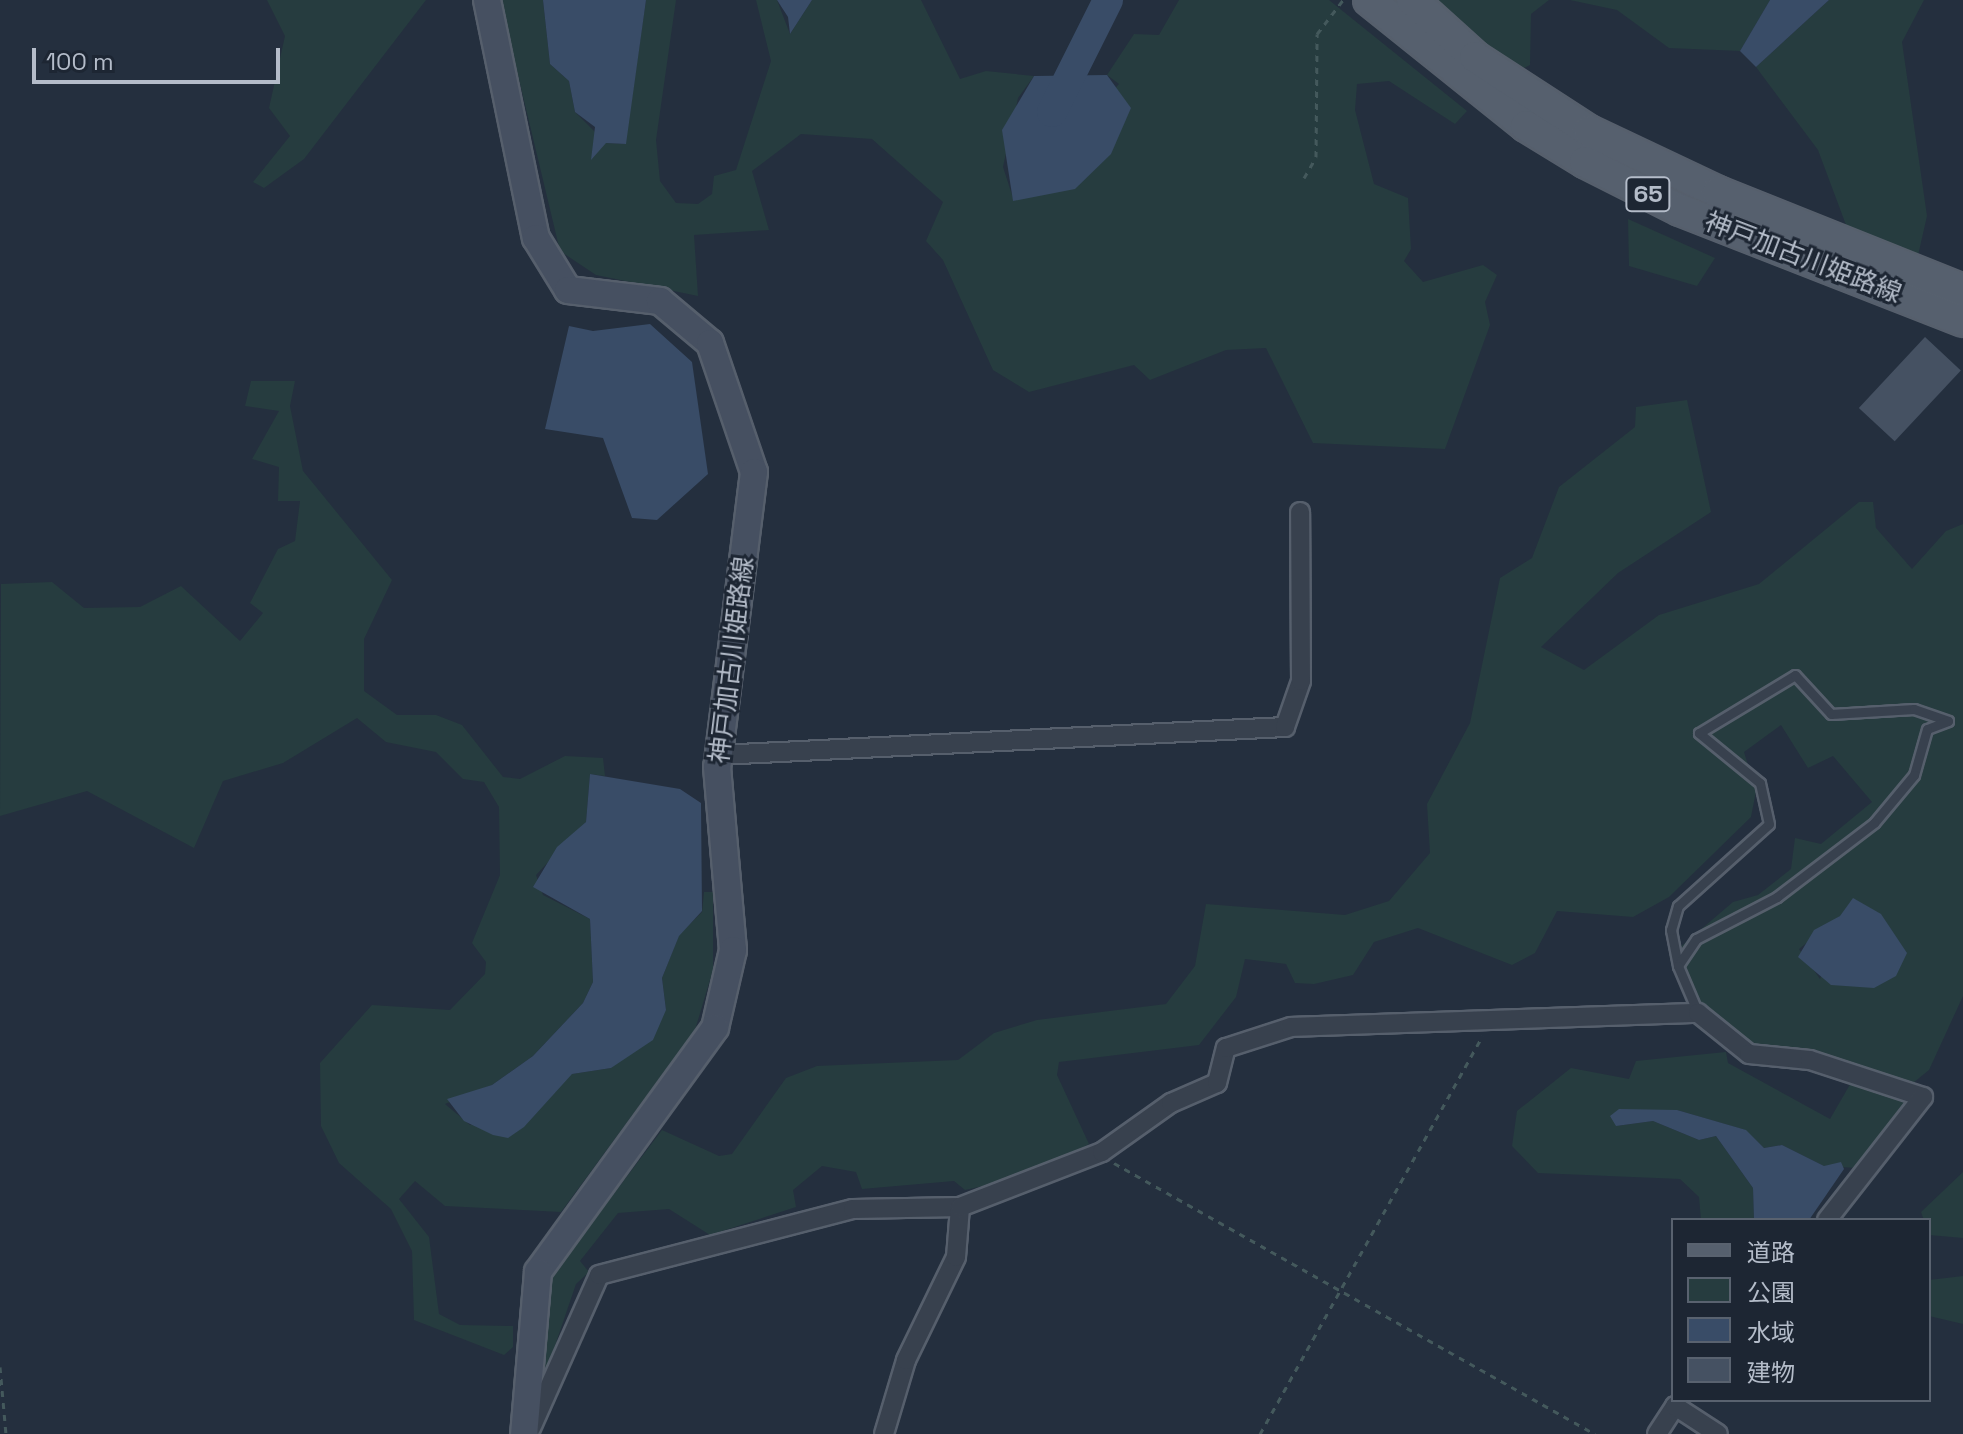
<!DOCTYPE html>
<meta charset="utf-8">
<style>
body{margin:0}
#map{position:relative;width:1963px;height:1434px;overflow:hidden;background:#242f3e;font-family:"Space Grotesk","Noto Sans JP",sans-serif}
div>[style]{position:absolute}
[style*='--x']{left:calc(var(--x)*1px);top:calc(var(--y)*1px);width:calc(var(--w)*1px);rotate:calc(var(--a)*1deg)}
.green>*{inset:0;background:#263c3f}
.water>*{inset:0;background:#394c67}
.river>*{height:30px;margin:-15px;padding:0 15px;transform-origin:15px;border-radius:15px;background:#394c67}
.building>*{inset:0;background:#455162;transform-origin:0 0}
.path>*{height:3px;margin-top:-1.5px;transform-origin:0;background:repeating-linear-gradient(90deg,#44595c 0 6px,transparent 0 12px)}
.roads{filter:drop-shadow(2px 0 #565f6c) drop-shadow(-2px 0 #565f6c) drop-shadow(0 2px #565f6c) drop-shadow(0 -2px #565f6c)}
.lane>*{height:9px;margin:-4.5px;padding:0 4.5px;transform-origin:4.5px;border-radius:4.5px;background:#38414e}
.street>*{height:18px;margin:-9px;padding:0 9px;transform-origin:9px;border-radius:9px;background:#38414e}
.secondary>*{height:26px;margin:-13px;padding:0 13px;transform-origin:13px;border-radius:13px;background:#465061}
.primary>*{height:30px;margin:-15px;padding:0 15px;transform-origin:15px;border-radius:15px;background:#56606e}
span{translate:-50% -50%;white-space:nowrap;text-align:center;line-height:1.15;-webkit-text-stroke:6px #1d2633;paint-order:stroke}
.shield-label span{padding:2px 6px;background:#1d2633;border:2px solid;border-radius:6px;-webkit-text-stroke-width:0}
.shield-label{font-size:24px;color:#b4bcc9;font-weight:700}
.street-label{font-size:26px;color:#b4bcc9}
.legend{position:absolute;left:1671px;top:1218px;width:260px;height:184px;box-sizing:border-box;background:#1d2633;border:2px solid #59626f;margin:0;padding:10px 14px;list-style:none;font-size:24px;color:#b4bcc9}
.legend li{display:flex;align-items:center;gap:16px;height:40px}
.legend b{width:40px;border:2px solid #59626f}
.scale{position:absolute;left:32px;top:48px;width:248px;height:36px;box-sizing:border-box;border:4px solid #b4bcc9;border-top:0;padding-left:10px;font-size:24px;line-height:28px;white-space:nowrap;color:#b4bcc9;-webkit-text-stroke:6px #1d2633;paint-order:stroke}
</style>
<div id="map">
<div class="green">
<div style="clip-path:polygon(267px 0,426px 0,304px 159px,264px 188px,253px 182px,290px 136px,269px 108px,285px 36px)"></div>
<div style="clip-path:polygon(500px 0,543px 0,550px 64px,569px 81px,575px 112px,606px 143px,625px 144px,646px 0,676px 0,656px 140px,660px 181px,676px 203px,698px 204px,712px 194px,714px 176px,736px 170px,771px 61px,756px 0,777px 0,790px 34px,812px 0,921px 0,960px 79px,986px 71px,1034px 76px,1018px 98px,1003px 167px,1014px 201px,1119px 84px,1107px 75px,1134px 34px,1159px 35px,1179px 0,1329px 0,1467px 111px,1455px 124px,1389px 81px,1357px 84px,1355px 110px,1374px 184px,1408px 198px,1411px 249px,1404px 261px,1423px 282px,1483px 265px,1497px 275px,1485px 302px,1490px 325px,1445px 449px,1313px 443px,1266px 348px,1226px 350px,1150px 380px,1134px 365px,1029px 392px,993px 370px,943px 260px,926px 241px,943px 202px,872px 139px,801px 134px,752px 171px,769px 230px,694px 235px,698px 296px,596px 275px,560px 251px)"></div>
<div style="clip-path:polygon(1433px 0,1549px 0,1531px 14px,1530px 65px,1518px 71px)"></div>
<div style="clip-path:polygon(1570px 0,1770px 0,1740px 51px,1669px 48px,1617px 10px)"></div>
<div style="clip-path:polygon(1829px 0,1924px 0,1902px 42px,1927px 216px,1917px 260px,1849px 233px,1818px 150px,1756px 67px)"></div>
<div style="clip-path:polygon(1628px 219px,1715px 258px,1697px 286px,1629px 266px)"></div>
<div style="clip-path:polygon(251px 381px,295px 381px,290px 406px,303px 471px,392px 580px,364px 639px,364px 691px,397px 715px,436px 715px,462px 725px,503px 777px,520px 779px,565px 756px,603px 758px,605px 776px,590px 774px,586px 822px,536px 875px,543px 895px,590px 919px,593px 982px,583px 1003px,533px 1056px,492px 1085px,445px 1104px,470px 1125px,572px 1074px,611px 1068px,666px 1010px,662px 978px,679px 935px,702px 912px,704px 892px,713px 892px,713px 970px,695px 1030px,561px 1212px,445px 1206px,415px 1181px,399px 1199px,429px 1237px,439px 1314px,460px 1325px,513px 1326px,513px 1347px,504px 1355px,414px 1320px,412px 1251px,391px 1209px,339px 1163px,321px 1126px,320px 1063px,372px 1005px,450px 1010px,485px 974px,486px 962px,472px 943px,500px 875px,499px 807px,484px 782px,463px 779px,436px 752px,386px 742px,357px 718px,283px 763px,223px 781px,194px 848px,87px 791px,0 816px,1px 584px,52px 582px,84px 608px,140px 607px,181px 586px,240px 641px,263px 613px,250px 603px,278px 549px,295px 541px,300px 501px,278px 501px,279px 467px,252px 459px,279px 411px,245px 406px)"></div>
<div style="clip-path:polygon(evenodd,1687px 400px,1711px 512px,1618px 573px,1541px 647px,1584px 670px,1659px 615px,1759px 584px,1859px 502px,1873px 502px,1876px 528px,1912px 569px,1946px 531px,1963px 524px,1963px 996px,1929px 1070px,1913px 1083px,1805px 1051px,1754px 1046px,1701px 1004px,1686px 977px,1678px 949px,1733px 902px,1758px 895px,1791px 869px,1795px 838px,1821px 844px,1872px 802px,1833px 756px,1808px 768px,1781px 725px,1744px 752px,1756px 791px,1751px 817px,1669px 897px,1633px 917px,1557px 911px,1535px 953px,1512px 965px,1418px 928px,1374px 942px,1353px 975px,1314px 984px,1295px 983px,1286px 964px,1245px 959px,1236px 997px,1199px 1045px,1059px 1062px,1057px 1075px,1089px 1144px,1033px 1175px,965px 1190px,954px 1181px,862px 1189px,856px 1172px,822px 1166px,793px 1190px,796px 1207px,710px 1235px,669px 1209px,618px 1213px,580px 1261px,589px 1272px,576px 1284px,546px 1372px,538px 1374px,548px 1281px,662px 1130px,719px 1156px,732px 1154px,786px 1078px,817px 1066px,958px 1060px,994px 1033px,1037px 1020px,1166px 1004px,1195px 966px,1206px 904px,1345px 915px,1389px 901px,1430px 853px,1427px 804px,1470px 723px,1500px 578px,1532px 558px,1559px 487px,1635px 427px,1636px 407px,1687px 400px,1840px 916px,1820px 979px,1799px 949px,1840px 916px)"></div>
<div style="clip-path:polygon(1726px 1052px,1728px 1063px,1830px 1119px,1852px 1081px,1914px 1097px,1857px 1168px,1824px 1166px,1782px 1145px,1764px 1148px,1745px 1130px,1677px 1110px,1616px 1126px,1653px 1121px,1699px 1140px,1716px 1136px,1753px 1188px,1754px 1220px,1701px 1220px,1699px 1197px,1680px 1179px,1538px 1173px,1512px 1146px,1517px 1111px,1571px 1068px,1629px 1079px,1636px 1061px)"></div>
<div style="clip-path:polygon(1963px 1172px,1963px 1238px,1929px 1235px,1921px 1212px)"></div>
<div style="clip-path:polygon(1963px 1276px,1963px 1324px,1929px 1316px,1929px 1280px)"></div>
</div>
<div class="water">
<div style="clip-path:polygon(543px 0,646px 0,626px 144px,606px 143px,591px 160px,595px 127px,575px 112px,569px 81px,550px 64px)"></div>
<div style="clip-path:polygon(777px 0,812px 0,790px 34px,788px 17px)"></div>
<div style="clip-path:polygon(1770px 0,1829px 0,1756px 67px,1740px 51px)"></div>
<div style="clip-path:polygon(1107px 75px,1131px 108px,1111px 154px,1075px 189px,1013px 201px,1002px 130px,1034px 76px)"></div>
<div style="clip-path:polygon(650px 324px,692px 362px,708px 474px,657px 520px,632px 518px,603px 438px,545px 429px,569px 326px,593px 331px)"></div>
<div style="clip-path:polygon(590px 774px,680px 789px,701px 803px,702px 911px,679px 936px,662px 978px,666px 1010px,653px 1040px,611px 1068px,572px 1074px,524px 1127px,508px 1138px,493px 1135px,464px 1121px,447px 1099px,492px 1085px,533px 1056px,583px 1003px,593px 982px,590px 919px,533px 887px,557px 847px,586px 822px)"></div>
<div style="clip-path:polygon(1853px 898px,1881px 914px,1907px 953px,1896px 976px,1874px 988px,1831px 985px,1798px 957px,1814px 930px,1840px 916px)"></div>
<div style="clip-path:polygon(1619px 1109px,1677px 1110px,1746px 1130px,1764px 1148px,1782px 1145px,1824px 1166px,1841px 1162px,1844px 1169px,1809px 1220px,1754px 1220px,1753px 1188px,1716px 1136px,1699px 1140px,1653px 1121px,1616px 1126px,1610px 1116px)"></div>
</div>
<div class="river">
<div style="--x:1052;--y:112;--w:125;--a:-63.4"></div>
</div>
<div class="building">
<div style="left:1925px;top:337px;width:49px;height:97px;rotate:43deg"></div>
</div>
<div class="path">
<div style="--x:1304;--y:178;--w:24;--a:-60"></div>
<div style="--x:1316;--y:157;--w:123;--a:-89.5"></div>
<div style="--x:1317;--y:34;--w:43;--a:-52.6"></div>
<div style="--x:1114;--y:1163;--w:552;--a:29.4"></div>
<div style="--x:0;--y:1367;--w:67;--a:84.9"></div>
<div style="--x:1260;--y:1434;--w:456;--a:-60.8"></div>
</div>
<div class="roads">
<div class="lane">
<div style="--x:1678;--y:966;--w:37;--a:-101"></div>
<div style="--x:1671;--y:930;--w:25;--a:-74"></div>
<div style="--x:1678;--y:906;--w:122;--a:-42"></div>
<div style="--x:1769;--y:824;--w:42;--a:-102.4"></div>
<div style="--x:1760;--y:783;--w:79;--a:-140.7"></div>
<div style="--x:1699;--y:733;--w:112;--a:-31.1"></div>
<div style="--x:1795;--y:675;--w:53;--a:47.3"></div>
<div style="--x:1831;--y:714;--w:83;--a:-3.4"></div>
<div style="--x:1914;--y:709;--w:36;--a:19"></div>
<div style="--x:1948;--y:721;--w:22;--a:159"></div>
<div style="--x:1927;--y:729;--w:48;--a:105.8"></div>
<div style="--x:1914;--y:775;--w:62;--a:129.8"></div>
<div style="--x:1874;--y:823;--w:122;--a:142.7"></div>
<div style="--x:1777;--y:897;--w:91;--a:152.6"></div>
<div style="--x:1696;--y:939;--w:32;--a:124"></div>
<div style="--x:1678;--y:966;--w:51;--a:66.9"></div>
</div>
<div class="street">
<div style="--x:719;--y:755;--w:567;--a:-2.83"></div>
<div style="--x:1285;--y:727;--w:49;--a:-70.8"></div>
<div style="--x:1301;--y:681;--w:169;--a:-90.3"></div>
<div style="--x:531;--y:1428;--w:167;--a:-66"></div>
<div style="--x:599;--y:1275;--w:262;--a:-14.6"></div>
<div style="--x:853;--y:1209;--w:107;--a:-1.1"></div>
<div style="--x:884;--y:1434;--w:77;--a:-73.4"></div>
<div style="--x:906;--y:1360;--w:114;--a:-64.1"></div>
<div style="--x:956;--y:1257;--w:50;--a:-85.4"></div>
<div style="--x:960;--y:1207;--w:152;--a:-21.2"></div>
<div style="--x:1102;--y:1152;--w:85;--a:-35.4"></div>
<div style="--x:1171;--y:1103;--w:50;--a:-23.5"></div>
<div style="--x:1217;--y:1083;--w:36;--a:-76"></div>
<div style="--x:1226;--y:1048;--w:68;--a:-17.9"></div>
<div style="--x:1291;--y:1027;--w:407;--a:-2"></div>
<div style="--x:1698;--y:1013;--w:65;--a:38.8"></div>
<div style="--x:1749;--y:1054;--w:61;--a:5.6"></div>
<div style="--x:1810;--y:1060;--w:119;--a:18.1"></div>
<div style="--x:1923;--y:1097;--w:156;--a:128"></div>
<div style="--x:1657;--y:1434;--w:33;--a:-57"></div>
<div style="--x:1675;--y:1406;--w:51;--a:33.1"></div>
</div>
<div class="secondary">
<div style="--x:487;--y:0;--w:243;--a:78.4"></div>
<div style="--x:536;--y:238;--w:61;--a:58.4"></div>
<div style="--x:568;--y:290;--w:93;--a:6.8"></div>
<div style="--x:660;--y:301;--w:65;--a:40"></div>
<div style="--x:710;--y:343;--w:136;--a:71.2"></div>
<div style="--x:754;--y:472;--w:297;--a:97.1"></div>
<div style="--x:717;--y:767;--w:184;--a:85"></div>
<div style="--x:733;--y:950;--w:80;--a:103"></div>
<div style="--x:715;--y:1028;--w:301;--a:126"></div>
<div style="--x:538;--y:1272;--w:163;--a:94.9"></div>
</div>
<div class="primary">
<div style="--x:1369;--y:0;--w:201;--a:38.7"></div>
<div style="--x:1526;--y:126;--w:69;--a:31.4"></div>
<div style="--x:1585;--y:162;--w:106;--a:26.8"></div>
<div style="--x:1680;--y:210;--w:304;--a:21.4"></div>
<div style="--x:1412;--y:0;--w:85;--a:42.1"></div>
<div style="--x:1475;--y:57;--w:136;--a:33"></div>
<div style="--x:1589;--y:131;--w:143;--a:25.3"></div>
<div style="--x:1718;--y:192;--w:264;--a:21.8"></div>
</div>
</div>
<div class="shield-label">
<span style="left:1648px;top:194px">65</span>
</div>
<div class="street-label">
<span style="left:1803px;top:258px;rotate:21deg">神戸加古川姫路線</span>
<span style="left:732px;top:660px;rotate:-83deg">神戸加古川姫路線</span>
</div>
<ul class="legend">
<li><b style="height:10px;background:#56606e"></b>道路</li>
<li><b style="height:22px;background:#263c3f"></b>公園</li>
<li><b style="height:22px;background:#394c67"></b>水域</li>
<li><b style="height:22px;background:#455162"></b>建物</li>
</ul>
<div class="scale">100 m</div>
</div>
